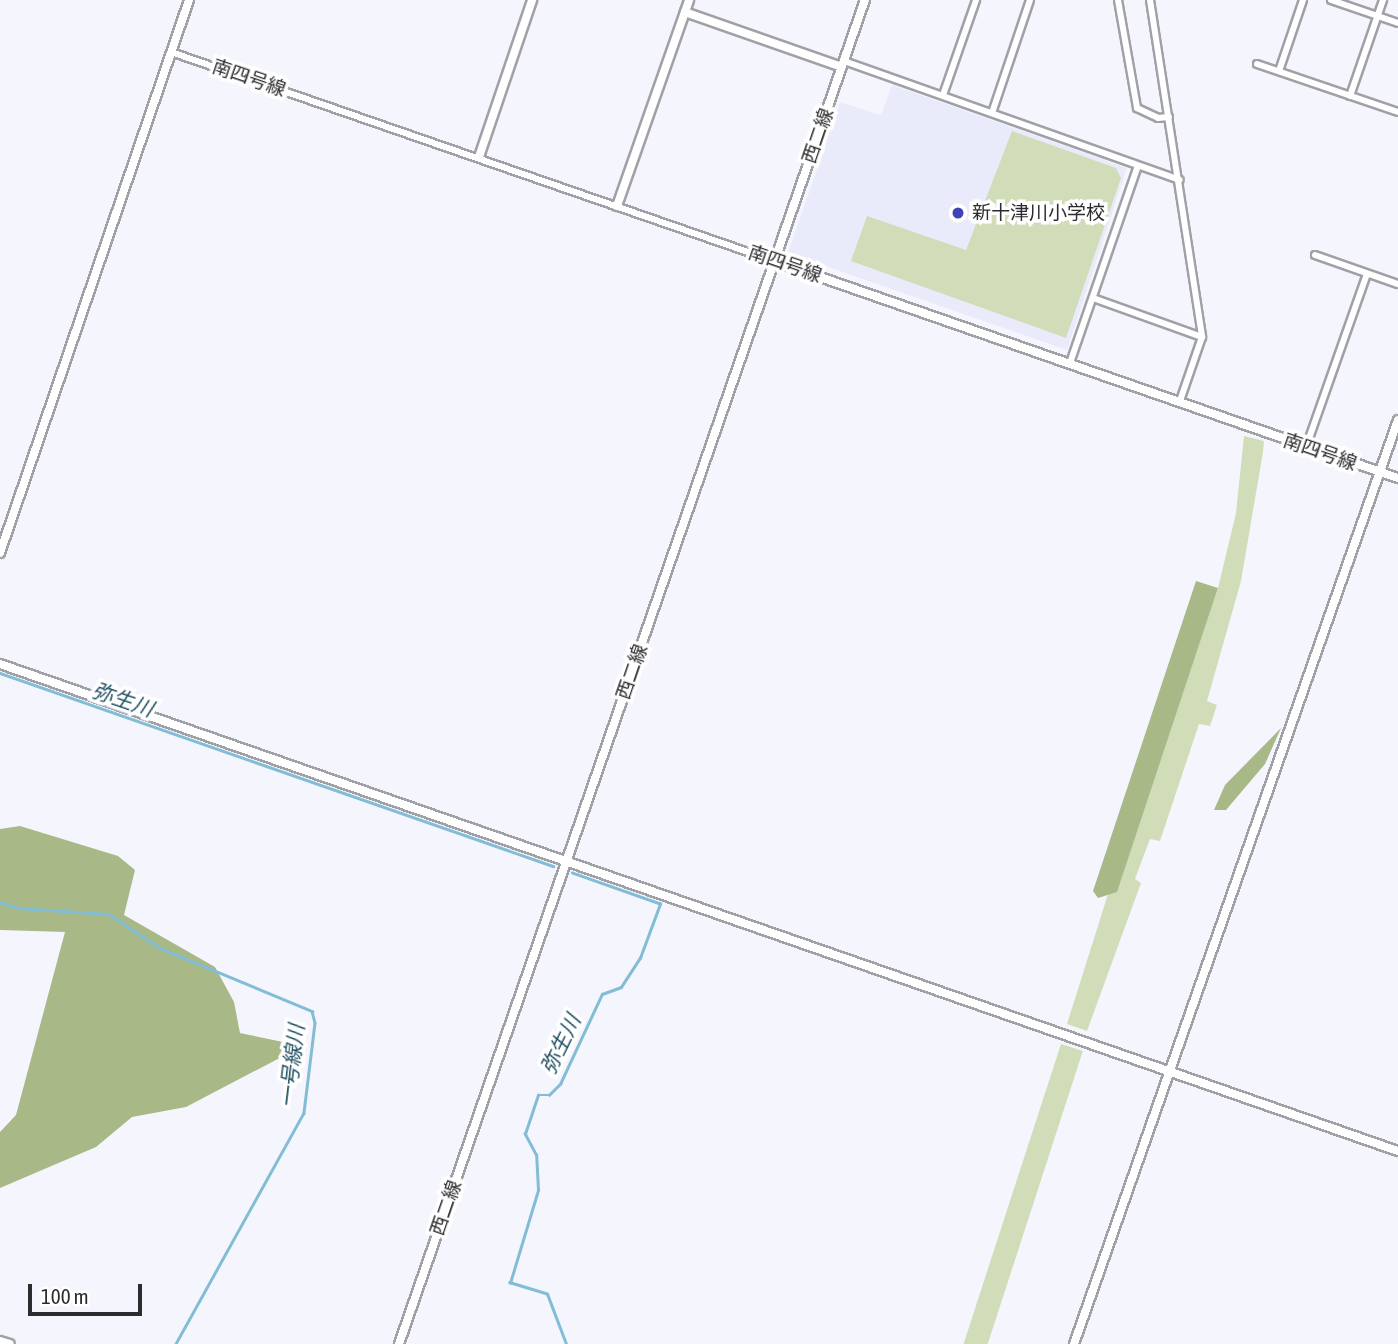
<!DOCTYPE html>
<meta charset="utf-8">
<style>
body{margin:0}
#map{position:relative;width:1398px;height:1344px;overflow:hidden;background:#f5f6fd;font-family:"Asap Condensed","Noto Sans JP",sans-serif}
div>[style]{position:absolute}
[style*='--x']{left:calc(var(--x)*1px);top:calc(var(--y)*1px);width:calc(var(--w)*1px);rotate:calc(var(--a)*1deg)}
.built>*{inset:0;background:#eaebfa}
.green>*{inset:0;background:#d1ddb8;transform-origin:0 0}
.forest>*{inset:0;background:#a8b886}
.stream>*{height:2.5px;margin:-1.25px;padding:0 1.25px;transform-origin:1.25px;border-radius:1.25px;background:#82bdd5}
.roads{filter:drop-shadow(2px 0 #a0a0a7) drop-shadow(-2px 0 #a0a0a7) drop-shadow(0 2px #a0a0a7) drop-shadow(0 -2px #a0a0a7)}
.minor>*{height:6px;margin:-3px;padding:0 3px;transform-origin:3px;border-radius:3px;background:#fff}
.tertiary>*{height:8px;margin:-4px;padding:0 4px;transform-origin:4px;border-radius:4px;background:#fff}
.dots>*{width:19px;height:19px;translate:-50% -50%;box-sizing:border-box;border:4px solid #fff;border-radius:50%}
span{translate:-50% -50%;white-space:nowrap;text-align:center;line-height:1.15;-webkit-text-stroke:7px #fff;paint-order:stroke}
.street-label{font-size:19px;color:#2c2c2f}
.poi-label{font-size:19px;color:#2c2c2f}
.left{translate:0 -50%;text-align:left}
.water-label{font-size:21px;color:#1f5062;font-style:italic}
.scale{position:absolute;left:28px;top:1284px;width:114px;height:32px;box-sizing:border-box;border:4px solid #2c2c2f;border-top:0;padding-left:9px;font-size:21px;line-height:24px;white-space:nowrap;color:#2c2c2f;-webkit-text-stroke:5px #fff;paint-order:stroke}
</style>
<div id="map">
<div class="built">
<div style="clip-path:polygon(892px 85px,1127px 168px,1067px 350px,788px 253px,840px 102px,881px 115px)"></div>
</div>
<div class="green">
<div style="clip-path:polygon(1012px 131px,1116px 168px,1121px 178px,1066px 338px,851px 261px,867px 216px,966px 250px)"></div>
<div style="clip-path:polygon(1244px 436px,1264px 441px,1263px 452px,1241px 581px,1207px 701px,1217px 705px,1210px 726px,1199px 724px,1160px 841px,1150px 839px,1135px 879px,1141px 883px,1087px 1031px,1067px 1024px,1108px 894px,1117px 891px,1218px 588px,1236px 513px)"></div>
<div style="left:1061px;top:1044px;width:23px;height:317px;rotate:18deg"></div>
</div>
<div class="forest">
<div style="clip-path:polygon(1196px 581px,1218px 588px,1117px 892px,1098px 898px,1093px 891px)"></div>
<div style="clip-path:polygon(1281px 728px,1265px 764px,1226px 810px,1214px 810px,1225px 785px)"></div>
<div style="clip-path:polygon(20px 826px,118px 856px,135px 870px,124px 915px,215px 967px,234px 1002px,240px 1033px,283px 1042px,291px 1052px,186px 1107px,132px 1117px,96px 1147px,0 1188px,0 1132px,16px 1115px,65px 932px,0 930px,0 829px)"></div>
</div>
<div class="stream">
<div style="--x:0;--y:673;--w:586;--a:19.24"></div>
<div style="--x:0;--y:902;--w:19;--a:18"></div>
<div style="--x:18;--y:908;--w:91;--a:3.8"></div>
<div style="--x:109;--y:914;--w:61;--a:33.7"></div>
<div style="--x:160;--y:948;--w:165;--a:22.5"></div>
<div style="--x:312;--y:1011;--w:12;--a:76"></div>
<div style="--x:315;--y:1023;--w:91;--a:97"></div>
<div style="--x:304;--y:1113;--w:264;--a:119"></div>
<div style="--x:566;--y:1344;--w:53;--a:-110.8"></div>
<div style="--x:547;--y:1294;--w:39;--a:-163"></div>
<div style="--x:510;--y:1283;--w:97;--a:-73.2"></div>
<div style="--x:538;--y:1190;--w:35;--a:-93"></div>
<div style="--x:536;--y:1155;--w:24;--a:-118"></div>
<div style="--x:525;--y:1134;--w:41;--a:-71.6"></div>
<div style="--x:538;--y:1095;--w:11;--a:0"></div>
<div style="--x:549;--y:1095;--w:16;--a:-45"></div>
<div style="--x:560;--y:1084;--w:99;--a:-65"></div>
<div style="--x:602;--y:994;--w:20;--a:-20"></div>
<div style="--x:621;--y:987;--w:35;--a:-57"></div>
<div style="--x:640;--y:958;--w:58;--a:-69.7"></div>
<div style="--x:660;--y:904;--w:93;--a:-160.6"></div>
</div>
<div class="roads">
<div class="minor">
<div style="--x:1118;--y:0;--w:110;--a:80"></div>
<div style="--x:1137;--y:108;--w:23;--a:25"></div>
<div style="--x:1158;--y:118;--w:11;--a:-5"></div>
<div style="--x:1150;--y:0;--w:341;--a:81.2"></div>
<div style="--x:1202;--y:337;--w:68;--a:109"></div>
<div style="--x:1331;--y:0;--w:71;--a:18.9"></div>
<div style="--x:171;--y:52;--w:638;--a:19.12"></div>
<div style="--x:844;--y:61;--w:356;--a:19.5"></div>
<div style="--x:1257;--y:64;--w:149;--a:18.8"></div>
<div style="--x:1279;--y:71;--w:75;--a:-71.3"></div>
<div style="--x:943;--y:95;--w:101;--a:-70.8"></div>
<div style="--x:1350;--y:96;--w:102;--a:-71"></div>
<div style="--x:992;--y:113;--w:119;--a:-71.4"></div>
<div style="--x:1315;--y:255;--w:88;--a:19.3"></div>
<div style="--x:1093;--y:298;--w:116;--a:19.7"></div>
<div style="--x:1070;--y:363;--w:208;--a:-71"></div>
<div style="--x:1306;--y:447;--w:183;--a:-70.6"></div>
</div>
<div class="tertiary">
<div style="--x:685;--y:12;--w:166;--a:19.3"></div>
<div style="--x:479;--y:157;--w:166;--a:-71.3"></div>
<div style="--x:617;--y:206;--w:218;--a:-70.7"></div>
<div style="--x:774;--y:261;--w:661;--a:19.18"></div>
<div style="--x:0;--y:553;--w:584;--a:-71.13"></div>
<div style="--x:0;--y:664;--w:1480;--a:19.21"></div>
<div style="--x:0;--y:1341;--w:10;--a:17"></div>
<div style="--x:399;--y:1344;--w:1422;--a:-70.88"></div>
<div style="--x:1074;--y:1344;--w:979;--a:-70.68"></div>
</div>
</div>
<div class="dots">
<div style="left:958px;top:213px;background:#4042b7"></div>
</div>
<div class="street-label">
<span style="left:249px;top:78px;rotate:19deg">南四号線</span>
<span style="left:818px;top:136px;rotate:-71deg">西二線</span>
<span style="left:785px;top:264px;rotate:19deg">南四号線</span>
<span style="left:1320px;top:452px;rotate:19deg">南四号線</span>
<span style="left:632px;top:672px;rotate:-71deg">西二線</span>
<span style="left:446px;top:1208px;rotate:-71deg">西二線</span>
</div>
<div class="poi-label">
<span class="left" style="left:972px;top:213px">新十津川小学校</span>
</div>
<div class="water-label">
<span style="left:123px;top:699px;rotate:19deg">弥生川</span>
<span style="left:560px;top:1044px;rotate:-64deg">弥生川</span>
<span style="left:291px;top:1066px;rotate:-83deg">一号線川</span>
</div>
<div class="scale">100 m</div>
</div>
